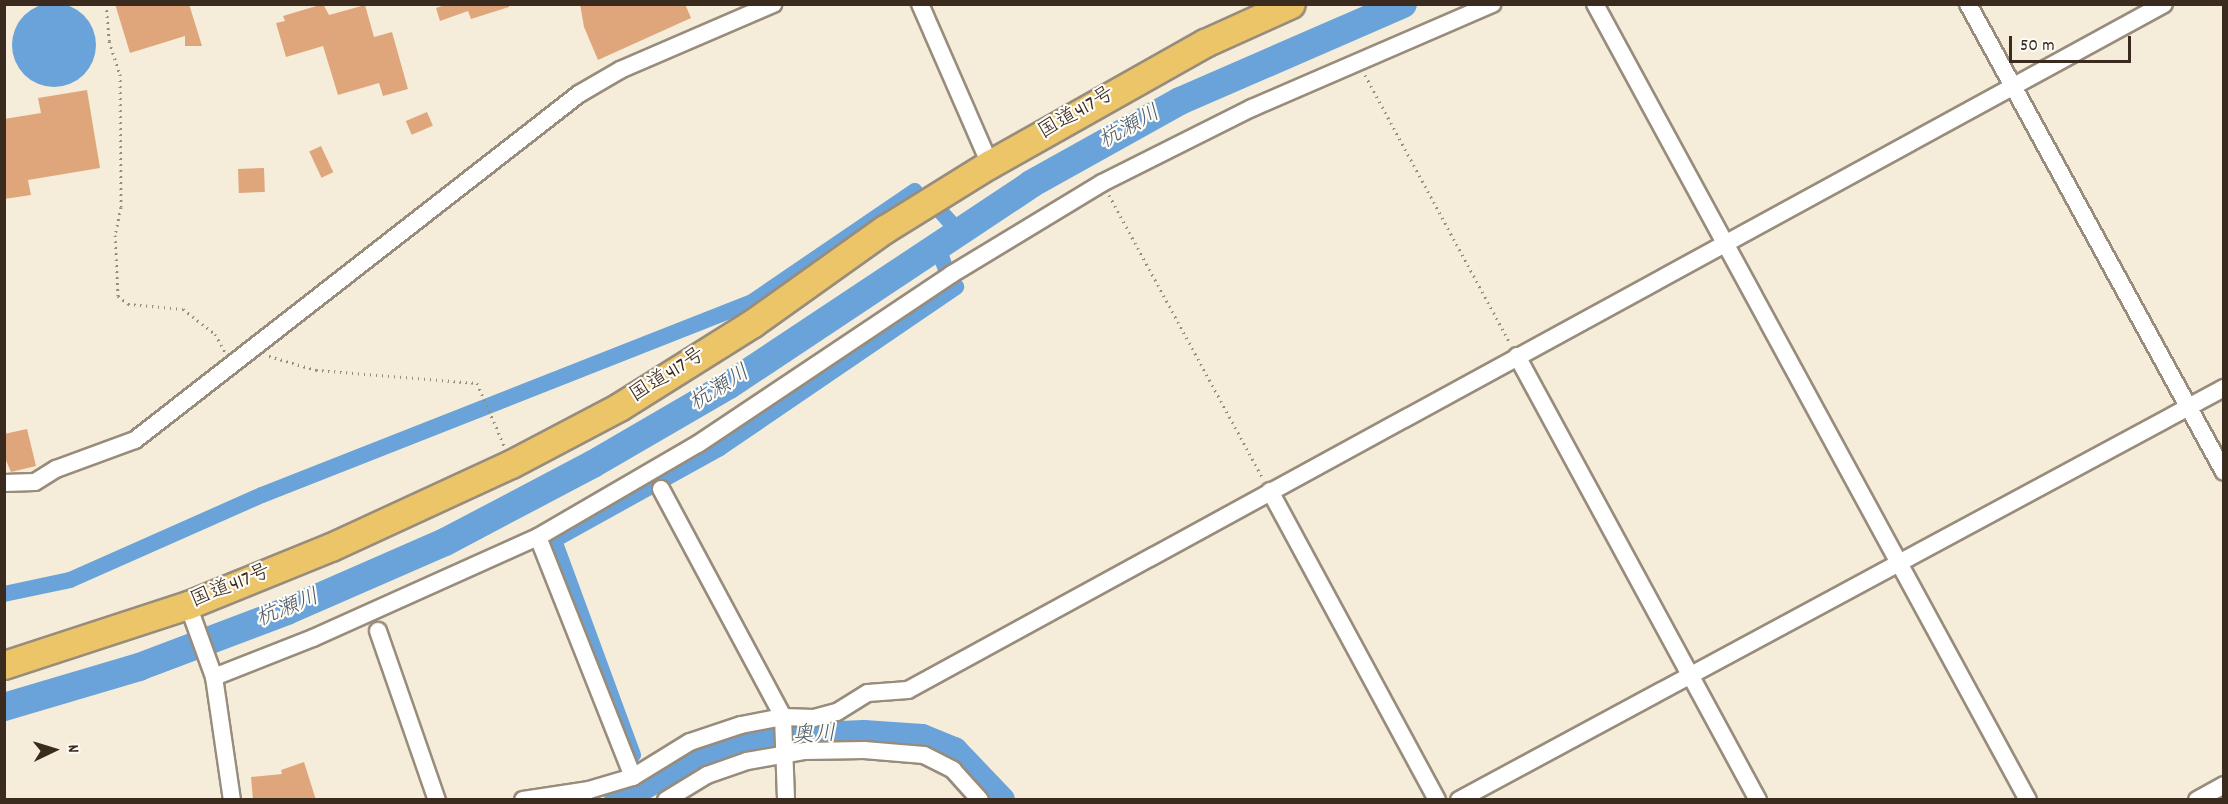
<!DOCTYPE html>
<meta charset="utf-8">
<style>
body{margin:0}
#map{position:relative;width:2228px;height:804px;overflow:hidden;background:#f5edd9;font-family:Dekko,"Klee One",sans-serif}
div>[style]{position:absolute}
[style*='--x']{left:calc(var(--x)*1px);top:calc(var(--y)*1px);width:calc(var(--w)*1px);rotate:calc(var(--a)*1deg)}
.water>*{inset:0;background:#6aa3d9}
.round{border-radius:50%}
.canal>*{height:16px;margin:-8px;padding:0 8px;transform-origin:8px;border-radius:8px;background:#6aa3d9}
.river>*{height:28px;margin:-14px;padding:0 14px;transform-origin:14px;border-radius:14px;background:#6aa3d9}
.building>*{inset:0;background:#dfa67c;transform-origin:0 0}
.path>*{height:3px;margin-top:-1.5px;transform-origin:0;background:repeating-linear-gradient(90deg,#988c7c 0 1.5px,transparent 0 6px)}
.roads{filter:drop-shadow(2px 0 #988c7c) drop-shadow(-2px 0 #988c7c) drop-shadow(0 2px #988c7c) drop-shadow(0 -2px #988c7c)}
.minor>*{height:16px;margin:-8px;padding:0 8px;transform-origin:8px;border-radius:8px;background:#fff}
.trunk>*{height:27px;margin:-13.5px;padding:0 13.5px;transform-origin:13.5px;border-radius:13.5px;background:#ecc569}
span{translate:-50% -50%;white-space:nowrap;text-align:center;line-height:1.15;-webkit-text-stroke:4.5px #fdfcf7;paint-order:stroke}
.street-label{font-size:21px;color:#3b2a1e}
.water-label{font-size:22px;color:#4e5a69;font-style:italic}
.frame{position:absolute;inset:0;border:6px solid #3b2a1e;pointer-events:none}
.north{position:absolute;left:24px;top:720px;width:60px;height:60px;-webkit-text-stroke:4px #fdfcf7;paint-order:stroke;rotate:86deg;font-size:16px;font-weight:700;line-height:24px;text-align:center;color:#3b2a1e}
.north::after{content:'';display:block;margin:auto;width:21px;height:27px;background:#3b2a1e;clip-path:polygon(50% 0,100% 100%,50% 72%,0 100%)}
.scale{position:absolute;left:2009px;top:36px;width:122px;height:27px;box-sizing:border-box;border:3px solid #3b2a1e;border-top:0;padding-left:8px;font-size:18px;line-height:21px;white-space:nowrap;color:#3b2a1e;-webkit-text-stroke:4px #fdfcf7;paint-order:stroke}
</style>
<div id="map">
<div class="water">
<div class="round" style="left:12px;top:3px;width:84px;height:84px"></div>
</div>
<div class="canal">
<div style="--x:942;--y:213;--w:24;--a:48"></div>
<div style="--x:937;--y:245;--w:27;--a:70"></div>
<div style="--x:4;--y:594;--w:67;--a:-12"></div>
<div style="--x:70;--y:580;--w:210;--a:-23.9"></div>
<div style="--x:262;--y:495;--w:527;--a:-21.5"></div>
<div style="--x:752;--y:302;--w:197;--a:-34.3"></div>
<div style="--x:633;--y:755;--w:229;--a:-110.2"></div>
<div style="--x:554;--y:540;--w:190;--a:-29"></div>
<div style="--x:720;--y:448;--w:286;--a:-34.3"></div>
</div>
<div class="river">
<div style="--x:4;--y:707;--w:141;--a:-16.5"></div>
<div style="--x:139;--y:667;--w:158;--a:-20.7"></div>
<div style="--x:287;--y:611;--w:172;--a:-23.6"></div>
<div style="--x:445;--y:542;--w:167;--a:-27.8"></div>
<div style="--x:593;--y:464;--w:157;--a:-30.2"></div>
<div style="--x:729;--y:385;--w:363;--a:-33.6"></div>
<div style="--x:1031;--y:184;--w:171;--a:-29.1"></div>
<div style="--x:1180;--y:101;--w:243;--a:-23.5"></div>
<div style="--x:618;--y:800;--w:74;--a:-29"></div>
<div style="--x:683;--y:764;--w:65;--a:-22.6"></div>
<div style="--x:743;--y:739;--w:121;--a:-2.4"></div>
<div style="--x:864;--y:734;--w:58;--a:3.9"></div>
<div style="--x:922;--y:738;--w:35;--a:22"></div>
<div style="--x:954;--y:751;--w:68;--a:46.2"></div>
</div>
<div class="building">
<div style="clip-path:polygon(115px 4px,189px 4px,202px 46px,185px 46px,185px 36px,130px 53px)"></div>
<div style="clip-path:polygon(323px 4px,329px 15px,365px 5px,374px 37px,392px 32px,408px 89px,383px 96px,379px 83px,338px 95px,323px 46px,286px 57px,276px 23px,285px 21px,283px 16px)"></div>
<div style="clip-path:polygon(448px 4px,509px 4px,509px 7px,471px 19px,468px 11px,440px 21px,436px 8px)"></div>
<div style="clip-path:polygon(580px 4px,685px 4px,691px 18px,598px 60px,584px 27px)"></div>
<div style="clip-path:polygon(87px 90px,100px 168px,28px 180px,31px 195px,4px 199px,4px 119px,41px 113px,38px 98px)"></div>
<div style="left:427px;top:112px;width:15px;height:23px;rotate:67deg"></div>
<div style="left:321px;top:146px;width:29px;height:13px;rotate:65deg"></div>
<div style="left:264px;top:168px;width:24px;height:26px;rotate:88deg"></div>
<div style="clip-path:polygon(27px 429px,36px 466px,11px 472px,4px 456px,4px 434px)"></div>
<div style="clip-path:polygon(304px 762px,316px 800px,253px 800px,251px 777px,282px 774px,281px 770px)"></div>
</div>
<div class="path">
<div style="--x:106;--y:4;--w:37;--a:85"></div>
<div style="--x:109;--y:41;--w:35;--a:72"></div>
<div style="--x:120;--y:74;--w:133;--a:89.6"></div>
<div style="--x:121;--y:207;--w:29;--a:102"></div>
<div style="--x:115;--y:235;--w:61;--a:87.2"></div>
<div style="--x:118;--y:296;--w:13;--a:39"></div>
<div style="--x:128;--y:304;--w:55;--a:5.2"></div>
<div style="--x:183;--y:309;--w:41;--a:38"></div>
<div style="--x:215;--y:334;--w:21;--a:61"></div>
<div style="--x:1365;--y:75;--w:305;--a:61.6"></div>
<div style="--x:1109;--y:195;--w:323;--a:61.5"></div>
<div style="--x:269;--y:356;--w:49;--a:16.6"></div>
<div style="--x:316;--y:370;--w:162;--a:4.6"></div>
<div style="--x:477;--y:383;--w:68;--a:66.5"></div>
</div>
<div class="roads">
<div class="minor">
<div style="--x:920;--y:4;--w:175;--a:66.4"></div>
<div style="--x:1595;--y:4;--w:906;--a:61.46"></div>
<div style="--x:1968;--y:4;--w:533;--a:61.32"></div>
<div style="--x:1517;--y:356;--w:505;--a:61.51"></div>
<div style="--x:4;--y:483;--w:31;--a:-2"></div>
<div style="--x:35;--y:482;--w:25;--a:-32"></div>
<div style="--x:56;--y:469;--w:84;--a:-20.2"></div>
<div style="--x:135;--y:440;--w:563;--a:-37.93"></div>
<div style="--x:579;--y:94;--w:48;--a:-30.3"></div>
<div style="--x:620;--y:70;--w:167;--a:-23.3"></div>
<div style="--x:661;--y:489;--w:259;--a:61.8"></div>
<div style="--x:783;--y:717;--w:83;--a:87.9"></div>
<div style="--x:1270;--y:491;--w:351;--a:61.6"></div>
<div style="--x:538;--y:537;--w:258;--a:68.4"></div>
<div style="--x:188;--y:605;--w:77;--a:70.1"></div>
<div style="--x:214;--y:677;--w:124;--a:81.7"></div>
<div style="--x:378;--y:631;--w:179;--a:70.8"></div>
<div style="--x:214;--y:677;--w:106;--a:-21.5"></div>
<div style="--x:313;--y:638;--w:247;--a:-24.2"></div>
<div style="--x:538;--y:537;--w:185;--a:-30.2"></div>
<div style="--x:698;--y:444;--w:306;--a:-33.8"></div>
<div style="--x:952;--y:274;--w:175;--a:-31.2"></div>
<div style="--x:1102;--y:183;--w:168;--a:-26.6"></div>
<div style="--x:1252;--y:108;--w:262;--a:-23.4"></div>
<div style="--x:523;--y:800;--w:67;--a:-8.6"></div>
<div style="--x:589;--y:790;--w:46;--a:-16.5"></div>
<div style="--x:633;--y:777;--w:67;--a:-31.6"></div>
<div style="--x:690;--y:742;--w:54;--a:-18.4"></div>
<div style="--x:741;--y:725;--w:43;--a:-10.8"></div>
<div style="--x:783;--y:717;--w:31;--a:2"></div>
<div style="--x:814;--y:718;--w:24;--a:-15"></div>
<div style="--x:837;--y:712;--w:36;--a:-32"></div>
<div style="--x:868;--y:693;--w:40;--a:-4.3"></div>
<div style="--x:908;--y:690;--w:1431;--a:-28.64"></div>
<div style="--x:666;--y:800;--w:48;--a:-31.4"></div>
<div style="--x:707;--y:775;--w:42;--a:-19.3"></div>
<div style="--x:747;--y:761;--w:59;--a:-9.8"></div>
<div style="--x:805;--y:751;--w:59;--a:-1"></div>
<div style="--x:864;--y:750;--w:60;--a:4.8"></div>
<div style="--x:924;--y:755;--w:33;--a:27"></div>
<div style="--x:953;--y:770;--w:40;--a:48"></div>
<div style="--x:1459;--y:800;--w:869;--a:-28.31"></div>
<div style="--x:2197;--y:800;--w:31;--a:-29"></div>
</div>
<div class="trunk">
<div style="--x:4;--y:665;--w:194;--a:-18.1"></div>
<div style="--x:188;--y:605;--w:154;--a:-22.1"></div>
<div style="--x:331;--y:547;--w:198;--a:-24.8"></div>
<div style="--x:511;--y:464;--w:122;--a:-27.8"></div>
<div style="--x:619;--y:407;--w:158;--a:-32.1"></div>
<div style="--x:753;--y:323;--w:162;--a:-35.5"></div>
<div style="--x:885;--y:229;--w:123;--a:-31.8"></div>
<div style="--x:990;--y:164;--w:247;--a:-29.4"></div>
<div style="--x:1205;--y:43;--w:94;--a:-24.4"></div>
</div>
</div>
<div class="street-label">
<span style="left:1077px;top:114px;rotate:-30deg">国道417号</span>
<span style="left:668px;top:376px;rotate:-32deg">国道417号</span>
<span style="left:231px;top:587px;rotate:-22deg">国道417号</span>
</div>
<div class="water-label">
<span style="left:1130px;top:128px;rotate:-29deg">杭瀬川</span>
<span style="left:720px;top:389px;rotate:-32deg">杭瀬川</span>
<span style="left:288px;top:609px;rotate:-22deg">杭瀬川</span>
<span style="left:814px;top:736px;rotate:-3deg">奥川</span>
</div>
<div class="frame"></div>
<div class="north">N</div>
<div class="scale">50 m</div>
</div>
